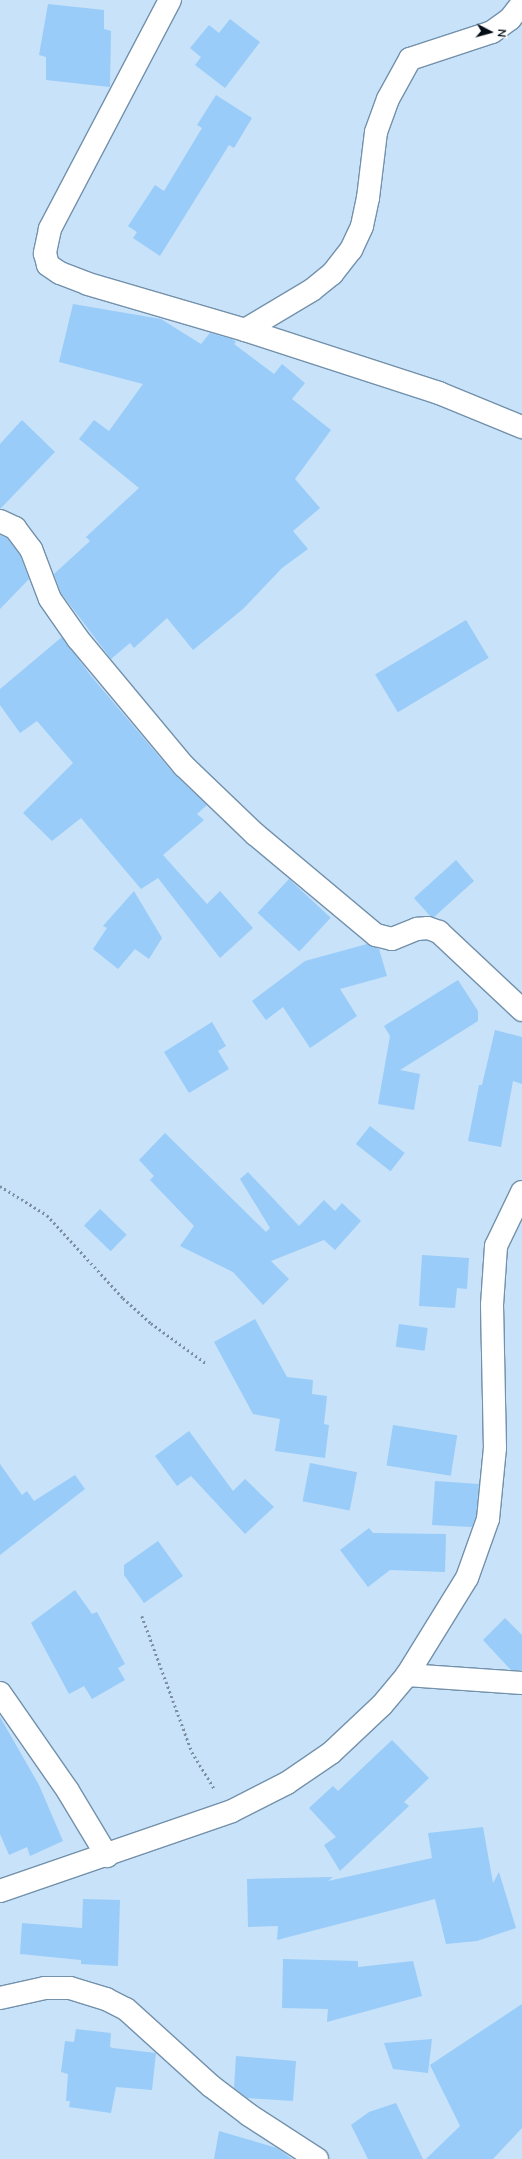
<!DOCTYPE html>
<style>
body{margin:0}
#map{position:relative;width:522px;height:2159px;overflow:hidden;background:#c8e2f9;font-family:Mulish,sans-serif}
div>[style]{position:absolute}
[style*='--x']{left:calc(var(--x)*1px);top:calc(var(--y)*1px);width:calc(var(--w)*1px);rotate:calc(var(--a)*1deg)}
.building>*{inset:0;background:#99ccf8;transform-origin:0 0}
.path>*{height:2.5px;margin-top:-1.25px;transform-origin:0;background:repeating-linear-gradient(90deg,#7c8fa1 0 2px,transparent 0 5px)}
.roads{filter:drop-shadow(1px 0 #7391ab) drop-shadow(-1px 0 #7391ab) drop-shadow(0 1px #7391ab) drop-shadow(0 -1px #7391ab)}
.minor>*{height:22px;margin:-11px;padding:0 11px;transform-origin:11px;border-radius:11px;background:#fff}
span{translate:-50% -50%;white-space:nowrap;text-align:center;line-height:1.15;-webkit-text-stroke:3px #fff;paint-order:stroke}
.north{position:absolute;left:470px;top:12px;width:40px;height:40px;-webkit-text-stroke:3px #fff;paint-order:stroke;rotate:96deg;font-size:11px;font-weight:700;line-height:16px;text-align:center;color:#040d17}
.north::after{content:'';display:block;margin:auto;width:14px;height:18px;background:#040d17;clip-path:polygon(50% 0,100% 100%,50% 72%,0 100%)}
</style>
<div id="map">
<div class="building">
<div style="clip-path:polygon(48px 4px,104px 10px,104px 29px,111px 31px,110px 87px,46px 80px,46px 57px,39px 55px)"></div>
<div style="clip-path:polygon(230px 19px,260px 42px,225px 88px,195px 65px,201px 57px,190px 48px,209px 25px,219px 33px)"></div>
<div style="clip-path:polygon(216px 95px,252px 118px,234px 148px,229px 145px,160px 256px,133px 238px,137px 232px,128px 226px,155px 185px,164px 191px,202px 128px,197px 125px)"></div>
<div style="clip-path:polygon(73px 304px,161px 319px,201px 344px,210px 333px,232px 339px,236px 342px,234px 344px,274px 374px,282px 364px,305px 383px,292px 399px,331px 430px,295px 479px,320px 508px,293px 531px,308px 549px,282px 568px,243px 609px,193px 650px,167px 618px,134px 648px,130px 643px,111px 659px,61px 593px,54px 574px,90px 541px,86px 537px,139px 488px,79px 439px,94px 420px,109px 431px,143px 384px,59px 362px)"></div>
<div style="clip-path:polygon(22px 420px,55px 452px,0 509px,0 444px)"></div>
<div style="clip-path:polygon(0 535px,7px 538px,20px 555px,29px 579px,0 609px)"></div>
<div style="left:466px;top:620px;width:44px;height:106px;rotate:59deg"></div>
<div style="clip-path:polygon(62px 637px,91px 676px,174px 774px,207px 805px,197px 814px,204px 820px,163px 855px,207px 904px,220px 891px,253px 928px,220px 958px,158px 878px,141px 889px,81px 818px,52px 841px,23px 813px,73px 763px,37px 721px,20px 733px,0 705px,0 689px)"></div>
<div style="clip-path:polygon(456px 860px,474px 881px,434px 917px,430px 916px,414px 898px)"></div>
<div style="left:289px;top:879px;width:57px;height:46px;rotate:43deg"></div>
<div style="clip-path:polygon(134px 891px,162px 938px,149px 959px,135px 949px,118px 969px,93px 949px,107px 928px,103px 926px)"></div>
<div style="clip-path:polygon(367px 944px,379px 949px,387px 976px,340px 989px,357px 1016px,310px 1048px,283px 1007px,266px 1020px,252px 1001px,305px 961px)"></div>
<div style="clip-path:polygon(458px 980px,478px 1011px,478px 1021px,400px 1070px,420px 1074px,414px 1110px,378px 1104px,390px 1036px,384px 1026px)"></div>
<div style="clip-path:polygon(212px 1022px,226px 1046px,218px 1051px,229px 1069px,189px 1093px,164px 1052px)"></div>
<div style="clip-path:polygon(495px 1030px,522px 1037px,522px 1084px,513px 1081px,501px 1147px,468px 1141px,479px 1085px,482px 1085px)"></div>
<div style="left:370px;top:1126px;width:44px;height:23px;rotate:38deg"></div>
<div style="clip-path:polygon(165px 1133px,266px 1232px,270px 1228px,240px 1179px,248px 1172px,299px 1226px,324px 1200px,335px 1211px,342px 1203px,361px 1221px,335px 1250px,324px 1240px,271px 1261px,289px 1279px,263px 1305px,233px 1272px,180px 1246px,194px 1226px,150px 1180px,154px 1176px,139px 1160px)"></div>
<div style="left:100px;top:1209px;width:37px;height:23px;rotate:44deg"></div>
<div style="clip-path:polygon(422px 1255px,469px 1258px,467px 1289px,457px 1288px,455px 1308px,419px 1306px)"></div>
<div style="clip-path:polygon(255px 1319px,287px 1377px,313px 1380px,312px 1394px,327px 1396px,324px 1424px,329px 1425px,325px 1458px,275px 1451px,280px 1419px,253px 1414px,214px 1342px)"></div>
<div style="left:399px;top:1324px;width:29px;height:23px;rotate:8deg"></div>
<div style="left:393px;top:1425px;width:65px;height:41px;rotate:9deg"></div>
<div style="clip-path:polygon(189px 1431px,233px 1491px,245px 1479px,274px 1507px,245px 1534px,191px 1476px,177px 1486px,155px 1456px)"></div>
<div style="left:310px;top:1463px;width:48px;height:39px;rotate:11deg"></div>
<div style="clip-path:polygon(0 1464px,22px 1495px,27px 1491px,34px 1501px,75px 1475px,85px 1489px,0 1555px)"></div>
<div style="clip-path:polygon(435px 1481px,479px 1484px,476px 1516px,472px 1527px,432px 1525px)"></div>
<div style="clip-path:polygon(369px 1528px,373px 1533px,446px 1534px,445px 1572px,390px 1570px,368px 1587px,340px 1550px)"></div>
<div style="clip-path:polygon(158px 1541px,183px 1576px,144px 1603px,124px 1575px,124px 1565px)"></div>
<div style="clip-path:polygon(75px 1590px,92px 1614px,97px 1612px,125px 1664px,118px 1668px,125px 1680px,92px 1699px,84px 1686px,69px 1694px,31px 1623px)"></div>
<div style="clip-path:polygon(505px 1618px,522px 1635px,522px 1670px,511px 1670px,483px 1640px)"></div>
<div style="clip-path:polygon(0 1717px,39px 1785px,63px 1841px,30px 1856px,27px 1847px,9px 1855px,0 1834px)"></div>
<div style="clip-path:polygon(392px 1740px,429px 1778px,404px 1802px,409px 1806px,340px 1871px,324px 1845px,336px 1837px,309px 1808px,333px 1786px,338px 1791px)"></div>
<div style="clip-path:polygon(483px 1827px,493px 1883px,499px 1872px,516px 1928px,477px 1941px,446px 1944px,435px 1899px,277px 1940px,278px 1926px,248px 1927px,247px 1879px,333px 1877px,328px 1881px,432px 1858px,428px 1833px)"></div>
<div style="clip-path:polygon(83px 1899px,120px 1900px,118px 1966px,81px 1964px,81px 1960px,20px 1954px,22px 1923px,82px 1928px)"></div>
<div style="clip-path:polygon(283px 1959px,358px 1961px,358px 1967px,413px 1961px,422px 1996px,327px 2022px,328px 2009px,282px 2008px)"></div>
<div style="clip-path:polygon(522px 2004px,522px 2128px,493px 2159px,426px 2159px,460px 2126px,430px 2065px)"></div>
<div style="clip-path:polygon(76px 2029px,111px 2033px,110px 2047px,113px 2048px,156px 2053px,152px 2090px,116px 2087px,111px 2113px,69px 2107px,70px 2101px,66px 2101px,68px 2074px,61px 2072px,65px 2041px,74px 2042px)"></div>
<div style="clip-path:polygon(432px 2039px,428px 2073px,393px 2069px,384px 2043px)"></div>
<div style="clip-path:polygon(236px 2056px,296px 2061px,293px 2101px,247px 2098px,234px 2088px)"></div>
<div style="clip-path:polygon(396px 2103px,423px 2159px,368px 2159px,351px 2125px,369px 2112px)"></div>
<div style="clip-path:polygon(219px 2131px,277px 2148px,292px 2159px,214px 2159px)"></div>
</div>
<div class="path">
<div style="--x:0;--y:1186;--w:55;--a:31.7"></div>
<div style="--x:47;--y:1215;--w:113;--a:47.5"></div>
<div style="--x:123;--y:1298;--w:38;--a:42"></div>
<div style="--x:151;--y:1323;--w:69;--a:36.2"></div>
<div style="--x:142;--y:1616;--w:145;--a:69.8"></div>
<div style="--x:192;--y:1752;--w:42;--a:58.6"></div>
</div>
<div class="roads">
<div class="minor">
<div style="--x:170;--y:0;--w:259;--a:117.7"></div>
<div style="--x:50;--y:229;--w:25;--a:102"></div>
<div style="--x:45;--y:253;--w:12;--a:76"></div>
<div style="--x:48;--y:265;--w:14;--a:34"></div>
<div style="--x:60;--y:273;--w:30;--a:21"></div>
<div style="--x:88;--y:284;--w:164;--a:16.3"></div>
<div style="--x:245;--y:330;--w:204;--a:18"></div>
<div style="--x:439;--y:393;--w:90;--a:22.3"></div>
<div style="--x:245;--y:330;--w:78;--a:-30.8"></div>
<div style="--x:312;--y:290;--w:26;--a:-39"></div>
<div style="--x:332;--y:274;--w:31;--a:-52"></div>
<div style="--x:351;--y:250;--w:26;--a:-65"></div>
<div style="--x:362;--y:226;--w:29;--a:-78"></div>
<div style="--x:368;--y:198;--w:66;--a:-83.1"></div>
<div style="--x:376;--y:132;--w:35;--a:-70"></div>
<div style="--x:388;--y:99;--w:46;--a:-61.2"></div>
<div style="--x:410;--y:59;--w:86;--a:-18.2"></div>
<div style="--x:492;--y:32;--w:22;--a:-36"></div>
<div style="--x:510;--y:19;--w:16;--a:-52"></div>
<div style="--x:0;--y:521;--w:17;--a:25"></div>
<div style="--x:15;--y:528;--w:26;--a:53"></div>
<div style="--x:31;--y:549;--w:53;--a:69.2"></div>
<div style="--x:50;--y:599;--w:49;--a:55"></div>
<div style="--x:78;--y:639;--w:165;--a:50.2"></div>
<div style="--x:184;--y:766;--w:98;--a:43.8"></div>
<div style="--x:255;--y:834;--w:158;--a:39.9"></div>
<div style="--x:376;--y:935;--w:16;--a:14"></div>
<div style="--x:392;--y:939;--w:27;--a:-22"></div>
<div style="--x:417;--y:929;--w:11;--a:-5"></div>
<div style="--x:428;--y:928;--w:12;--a:20"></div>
<div style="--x:439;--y:932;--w:114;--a:43.2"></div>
<div style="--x:407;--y:1675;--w:115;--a:4"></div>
<div style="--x:0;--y:1693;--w:119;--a:55.2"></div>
<div style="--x:68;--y:1791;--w:76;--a:59"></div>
<div style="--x:0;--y:1891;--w:245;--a:-19"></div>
<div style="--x:232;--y:1811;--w:62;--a:-27"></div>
<div style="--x:287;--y:1783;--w:53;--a:-34.3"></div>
<div style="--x:331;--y:1753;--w:70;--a:-43.3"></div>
<div style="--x:382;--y:1705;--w:39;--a:-50"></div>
<div style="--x:407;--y:1675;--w:114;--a:-58.3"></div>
<div style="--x:467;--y:1578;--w:63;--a:-70.4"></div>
<div style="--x:488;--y:1519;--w:71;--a:-84.4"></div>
<div style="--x:495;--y:1448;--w:143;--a:-91.2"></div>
<div style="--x:492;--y:1305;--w:59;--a:-86.1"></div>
<div style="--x:496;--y:1246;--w:60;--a:-64.3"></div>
<div style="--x:0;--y:1998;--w:46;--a:-12.5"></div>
<div style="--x:45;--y:1988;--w:25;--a:0"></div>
<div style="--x:70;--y:1988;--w:38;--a:17"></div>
<div style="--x:106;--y:1999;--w:22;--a:27"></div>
<div style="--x:126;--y:2009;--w:115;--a:42.2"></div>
<div style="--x:211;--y:2086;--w:48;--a:37.3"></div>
<div style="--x:249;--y:2115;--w:81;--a:32.9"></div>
</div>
</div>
<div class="north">N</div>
</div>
